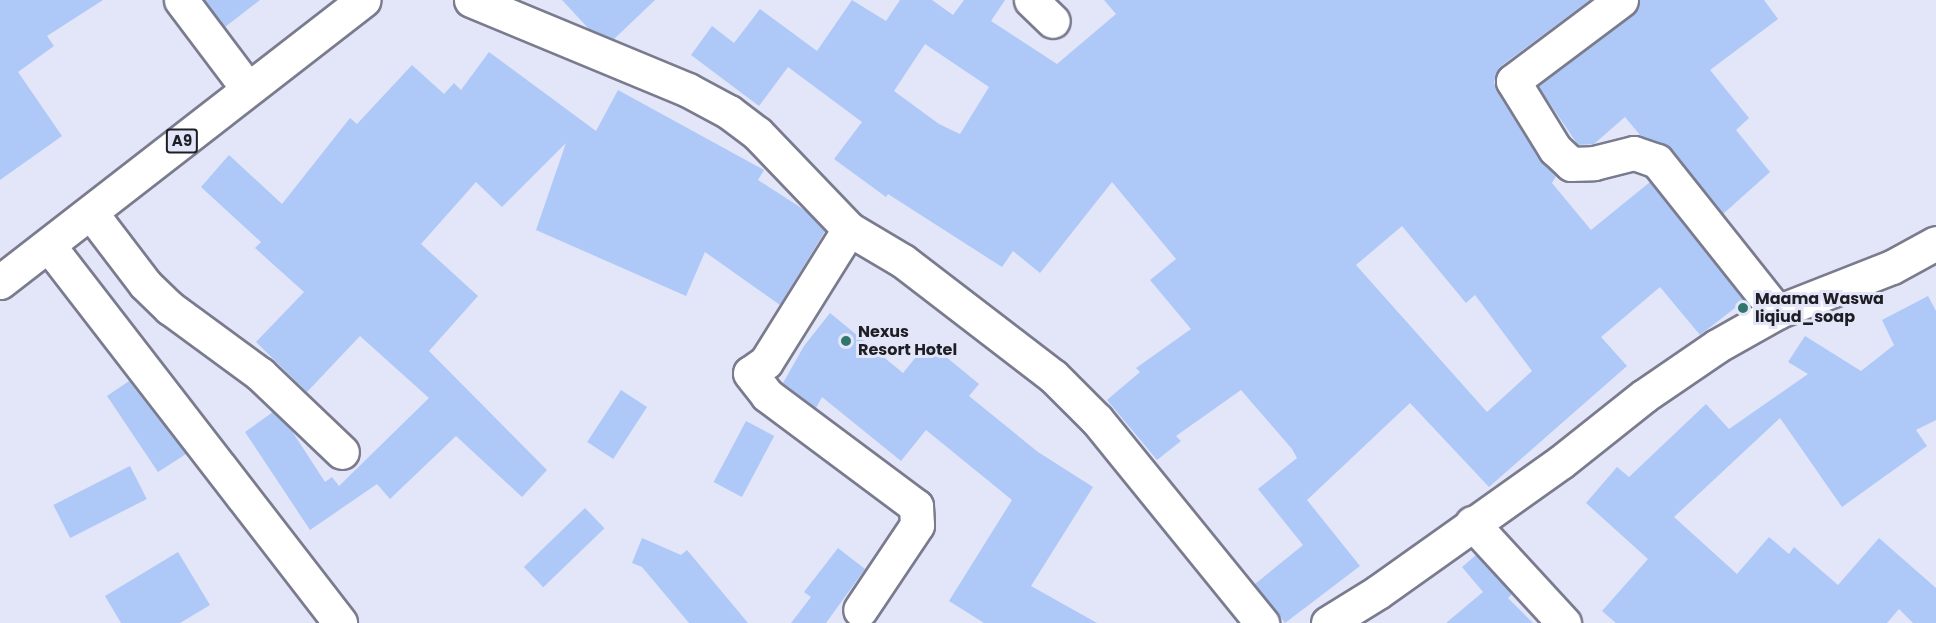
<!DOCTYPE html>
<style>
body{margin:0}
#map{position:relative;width:1936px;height:623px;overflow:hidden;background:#e3e5f9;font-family:Poppins,sans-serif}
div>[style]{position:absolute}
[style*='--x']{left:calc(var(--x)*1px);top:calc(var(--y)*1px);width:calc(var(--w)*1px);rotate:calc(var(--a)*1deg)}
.building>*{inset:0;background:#aec9f8;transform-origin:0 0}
.roads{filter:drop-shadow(2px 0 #7a7c8e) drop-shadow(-2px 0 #7a7c8e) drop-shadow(0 2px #7a7c8e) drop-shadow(0 -2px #7a7c8e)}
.street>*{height:33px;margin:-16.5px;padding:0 16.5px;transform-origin:16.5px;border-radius:16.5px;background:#fff}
.secondary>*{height:33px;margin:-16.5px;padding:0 16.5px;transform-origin:16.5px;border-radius:16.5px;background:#fff}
.primary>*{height:33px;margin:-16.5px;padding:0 16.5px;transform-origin:16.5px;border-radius:16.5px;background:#fff}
.dots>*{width:16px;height:16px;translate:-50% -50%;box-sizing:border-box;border:3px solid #e3e5f9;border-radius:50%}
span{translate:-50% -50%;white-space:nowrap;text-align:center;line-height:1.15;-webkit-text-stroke:6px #e3e5f9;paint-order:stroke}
.shield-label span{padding:2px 4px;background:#e3e5f9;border:2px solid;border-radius:4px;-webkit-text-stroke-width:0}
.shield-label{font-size:15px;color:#1e1e25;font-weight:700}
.poi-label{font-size:16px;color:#1e1e25;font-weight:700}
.left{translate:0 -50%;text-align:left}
</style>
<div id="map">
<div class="building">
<div style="clip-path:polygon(0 0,103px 0,47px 36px,54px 46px,18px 72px,62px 136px,0 180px)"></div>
<div style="clip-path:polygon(204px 0,260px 0,225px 27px)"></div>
<div style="clip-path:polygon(562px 0,655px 0,614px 39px,589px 29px)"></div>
<div style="clip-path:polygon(evenodd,852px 0,886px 21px,900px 0,932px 0,953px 15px,964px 0,1005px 0,991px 21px,1057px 64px,1116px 14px,1104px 0,1590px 0,1501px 66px,1494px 82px,1497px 91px,1539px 159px,1556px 176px,1552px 183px,1591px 230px,1650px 182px,1744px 301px,1700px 335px,1660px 287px,1601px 337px,1627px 366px,1489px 487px,1410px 403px,1307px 500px,1360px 566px,1285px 623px,1255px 584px,1303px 545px,1258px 489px,1297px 458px,1292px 449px,1241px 390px,1176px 436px,1181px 441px,1157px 460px,1107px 400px,1140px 372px,1136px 368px,1191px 329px,1150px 280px,1176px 259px,1112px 182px,1040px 273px,1013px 251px,1002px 267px,888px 194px,886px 197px,834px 159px,862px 122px,788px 67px,759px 106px,691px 55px,712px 26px,734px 43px,760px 9px,817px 51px,852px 0,925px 44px,989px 87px,960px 134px,939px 124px,894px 91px,925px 44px,852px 0,1402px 226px,1466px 303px,1475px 295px,1532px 371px,1487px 412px,1356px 265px,1402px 226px)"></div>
<div style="clip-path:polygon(1639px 0,1764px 0,1778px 19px,1710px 70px,1749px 118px,1736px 130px,1770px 172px,1723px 214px,1672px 149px,1640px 135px,1625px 117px,1594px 144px,1578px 145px,1538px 86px,1632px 15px)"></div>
<div style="clip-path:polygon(489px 52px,596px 131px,618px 90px,764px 170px,758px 180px,806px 211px,825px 231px,780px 305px,705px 252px,686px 296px,536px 230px,566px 143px,502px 207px,476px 182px,421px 244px,478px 296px,429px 351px,547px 470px,522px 497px,456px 436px,390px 499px,377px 484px,310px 530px,245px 432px,273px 412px,290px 428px,325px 482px,332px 477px,339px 486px,429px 398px,360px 336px,307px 392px,256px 342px,304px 292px,255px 248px,261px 242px,201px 187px,229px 155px,282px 204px,350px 118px,357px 124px,412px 65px,444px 94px,454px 83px,461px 90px)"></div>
<div style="clip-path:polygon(1928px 296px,1936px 311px,1936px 420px,1916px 430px,1927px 446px,1842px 507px,1780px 418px,1674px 517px,1737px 574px,1769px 537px,1789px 554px,1794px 547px,1838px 585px,1879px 538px,1936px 588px,1936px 623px,1913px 623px,1899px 609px,1887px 623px,1616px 623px,1602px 611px,1648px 559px,1586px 503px,1617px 467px,1629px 477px,1706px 404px,1729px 429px,1808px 374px,1788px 362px,1805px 336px,1861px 371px,1894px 345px,1882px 320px)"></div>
<div style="clip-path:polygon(830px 313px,903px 373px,928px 342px,979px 384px,969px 396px,1038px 452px,1093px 487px,1031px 586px,1097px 623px,984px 623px,949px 601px,1012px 500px,926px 430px,901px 461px,822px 397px,816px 408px,783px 383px,804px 346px)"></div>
<div style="clip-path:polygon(129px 381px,186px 454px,158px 472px,107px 396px)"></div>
<div style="left:621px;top:390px;width:31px;height:62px;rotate:33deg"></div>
<div style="left:746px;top:421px;width:32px;height:69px;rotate:28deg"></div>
<div style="left:130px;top:466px;width:37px;height:86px;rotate:63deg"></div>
<div style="left:585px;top:508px;width:28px;height:85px;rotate:46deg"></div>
<div style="clip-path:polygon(642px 538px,681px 555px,687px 550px,748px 623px,689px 623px,642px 567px,632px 563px)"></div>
<div style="clip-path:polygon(838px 548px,865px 569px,826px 623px,791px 623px,811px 597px,804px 592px)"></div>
<div style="clip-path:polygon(178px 552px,210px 605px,180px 623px,121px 623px,105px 596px)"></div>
<div style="clip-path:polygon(1476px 555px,1512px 594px,1508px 598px,1533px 623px,1446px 623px,1483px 592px,1462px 567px)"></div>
</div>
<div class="roads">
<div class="street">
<div style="--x:181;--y:0;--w:111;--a:53"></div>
<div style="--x:471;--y:0;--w:235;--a:22.5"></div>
<div style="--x:688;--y:90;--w:47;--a:28.2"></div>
<div style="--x:729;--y:112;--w:35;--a:37"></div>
<div style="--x:757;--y:133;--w:133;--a:46.2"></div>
<div style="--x:849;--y:229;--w:63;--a:30.7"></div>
<div style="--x:903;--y:261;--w:189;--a:37.5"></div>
<div style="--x:1053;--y:376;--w:62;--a:45"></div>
<div style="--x:1097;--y:420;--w:262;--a:50.9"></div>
<div style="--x:1031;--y:0;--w:30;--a:44"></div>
<div style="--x:1621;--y:0;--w:135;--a:143.1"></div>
<div style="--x:1513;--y:81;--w:80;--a:58.3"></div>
<div style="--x:1555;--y:149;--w:22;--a:43"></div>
<div style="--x:1571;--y:164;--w:23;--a:-2"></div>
<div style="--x:1594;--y:163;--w:41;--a:-14"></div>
<div style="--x:1634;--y:153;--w:24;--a:19"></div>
<div style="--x:1657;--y:161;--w:193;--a:51.5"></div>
<div style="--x:91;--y:213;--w:89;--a:52.7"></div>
<div style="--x:145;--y:284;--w:35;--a:44"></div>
<div style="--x:170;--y:308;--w:112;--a:36.3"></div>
<div style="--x:260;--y:374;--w:113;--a:43.6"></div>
<div style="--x:849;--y:229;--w:157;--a:122"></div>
<div style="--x:766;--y:362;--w:19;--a:145"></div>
<div style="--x:750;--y:373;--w:28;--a:52"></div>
<div style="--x:767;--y:395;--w:186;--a:36.7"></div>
<div style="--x:916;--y:506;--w:19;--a:87"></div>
<div style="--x:917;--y:525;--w:102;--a:123.8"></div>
<div style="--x:49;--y:246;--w:476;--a:52.3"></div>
<div style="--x:1472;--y:523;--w:136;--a:47.4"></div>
</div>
<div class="secondary">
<div style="--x:1328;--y:623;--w:59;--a:-31.8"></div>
<div style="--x:1378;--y:592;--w:224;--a:-35.4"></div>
<div style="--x:1561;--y:462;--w:106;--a:-38.5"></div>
<div style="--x:1644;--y:396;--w:88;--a:-34.4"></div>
<div style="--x:1717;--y:346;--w:69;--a:-29.5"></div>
<div style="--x:1777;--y:312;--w:123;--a:-21.4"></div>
<div style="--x:1892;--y:267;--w:50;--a:-28.6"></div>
</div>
<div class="primary">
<div style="--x:0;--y:282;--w:460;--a:-37.8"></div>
</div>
</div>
<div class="dots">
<div style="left:1743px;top:308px;background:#30766c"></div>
<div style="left:846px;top:341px;background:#30766c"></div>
</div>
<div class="shield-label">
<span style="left:182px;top:141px">A9</span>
</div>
<div class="poi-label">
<span class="left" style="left:1755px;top:308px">Maama Waswa<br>liqiud_soap</span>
<span class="left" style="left:858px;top:341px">Nexus<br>Resort Hotel</span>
</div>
</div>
